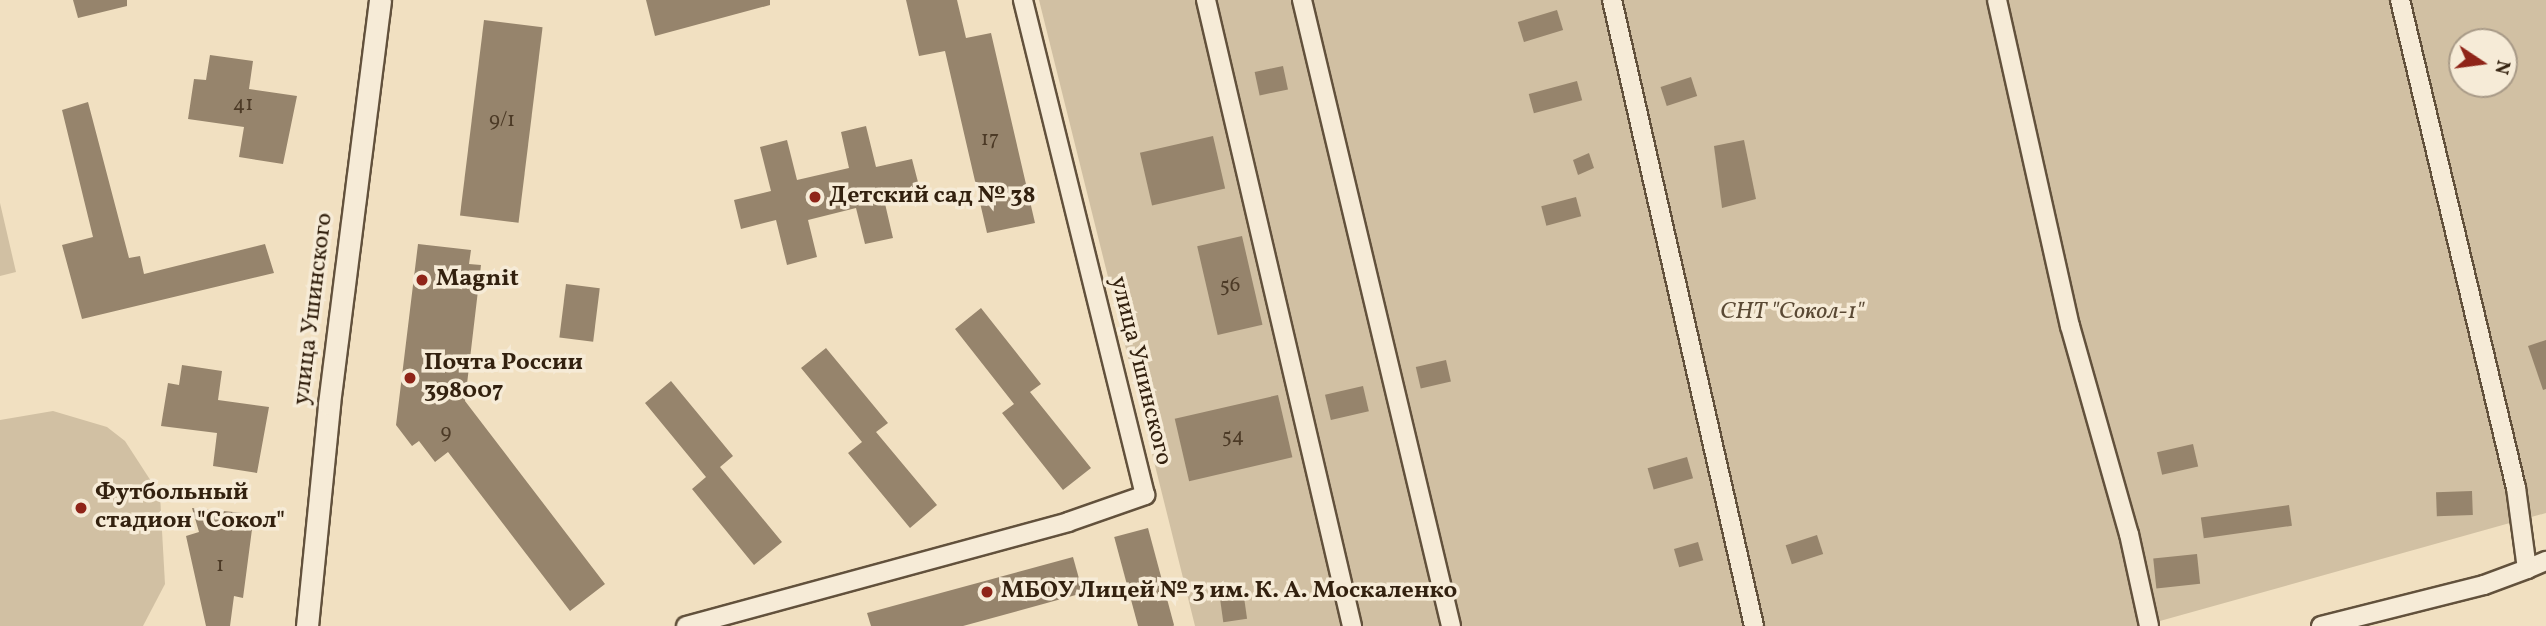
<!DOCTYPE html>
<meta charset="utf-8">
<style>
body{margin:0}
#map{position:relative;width:2546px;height:626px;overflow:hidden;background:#f1e0c1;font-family:Vollkorn,serif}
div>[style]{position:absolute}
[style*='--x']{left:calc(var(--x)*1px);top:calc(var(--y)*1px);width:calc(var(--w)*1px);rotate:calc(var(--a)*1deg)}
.green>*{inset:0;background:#d1c0a3}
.building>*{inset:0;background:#96846c;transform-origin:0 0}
.roads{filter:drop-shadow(2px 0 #62513c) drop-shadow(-2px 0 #62513c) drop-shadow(0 2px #62513c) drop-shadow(0 -2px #62513c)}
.minor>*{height:18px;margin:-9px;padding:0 9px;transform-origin:9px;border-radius:9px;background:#f6ebd7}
.tertiary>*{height:21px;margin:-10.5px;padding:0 10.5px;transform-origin:10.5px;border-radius:10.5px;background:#f6ebd7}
.dots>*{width:19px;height:19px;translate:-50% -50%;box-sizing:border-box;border:4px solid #f6ebd7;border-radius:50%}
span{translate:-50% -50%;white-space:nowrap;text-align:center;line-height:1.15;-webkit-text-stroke:7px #f6ebd7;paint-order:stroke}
.number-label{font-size:21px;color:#4c3a26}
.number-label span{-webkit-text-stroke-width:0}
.poi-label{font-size:24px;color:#33210f;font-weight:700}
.left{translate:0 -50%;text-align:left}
.street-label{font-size:24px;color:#33210f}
.park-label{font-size:24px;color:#5a4934;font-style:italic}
.north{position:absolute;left:2448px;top:28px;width:70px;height:70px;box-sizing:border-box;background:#f6ebd7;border:2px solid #a89a87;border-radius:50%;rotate:103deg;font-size:19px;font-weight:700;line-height:28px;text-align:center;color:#33210f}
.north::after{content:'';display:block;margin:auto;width:24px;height:32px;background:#8f2418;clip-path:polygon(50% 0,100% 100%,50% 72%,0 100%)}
</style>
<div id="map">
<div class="green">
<div style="clip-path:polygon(evenodd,1039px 0,2546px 0,2546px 513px,2142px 626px,1195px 626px,1039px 0,2462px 42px,2504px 42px,2504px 84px,2462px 84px,2462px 42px)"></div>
<div style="clip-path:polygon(0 203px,16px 272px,0 276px)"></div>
<div style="clip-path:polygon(53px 411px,107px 427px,125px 441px,160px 495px,165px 584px,143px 626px,0 626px,0 420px)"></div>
</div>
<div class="building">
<div style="clip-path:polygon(73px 0,127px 0,127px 6px,78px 18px)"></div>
<div style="clip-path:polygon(646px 0,770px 0,770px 5px,655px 36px)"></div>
<div style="clip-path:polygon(906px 0,957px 0,966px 38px,991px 33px,1035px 223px,987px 233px,945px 51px,919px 56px)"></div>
<div style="left:1557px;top:10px;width:21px;height:41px;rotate:73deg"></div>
<div style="left:484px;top:20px;width:59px;height:197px;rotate:7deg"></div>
<div style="clip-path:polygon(210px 55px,253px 61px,249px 89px,297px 96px,283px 164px,239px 157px,244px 127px,188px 119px,194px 79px,206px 80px)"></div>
<div style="left:1283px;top:66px;width:24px;height:29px;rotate:78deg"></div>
<div style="left:1691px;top:77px;width:20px;height:32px;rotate:72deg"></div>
<div style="left:1577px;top:81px;width:20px;height:50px;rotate:75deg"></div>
<div style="clip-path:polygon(88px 102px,129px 258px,140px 256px,144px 274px,265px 244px,274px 273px,82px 319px,62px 245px,93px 237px,62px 110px)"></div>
<div style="clip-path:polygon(866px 126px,876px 167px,912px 159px,919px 186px,883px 195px,893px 238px,865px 244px,856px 208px,808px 220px,817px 257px,787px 265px,776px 220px,741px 229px,734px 200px,771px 191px,760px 147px,787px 140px,797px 180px,849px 168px,841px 132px)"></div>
<div style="left:1213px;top:136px;width:54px;height:75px;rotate:77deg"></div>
<div style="clip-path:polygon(1744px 140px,1756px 199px,1722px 208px,1714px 146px)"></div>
<div style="clip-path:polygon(1589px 153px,1594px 168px,1578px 175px,1573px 160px)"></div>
<div style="left:1576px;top:197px;width:20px;height:36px;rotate:75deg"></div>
<div style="left:1242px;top:236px;width:91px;height:46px;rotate:77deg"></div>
<div style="clip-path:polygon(418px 244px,471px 250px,469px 264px,481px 265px,465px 401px,605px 584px,570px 611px,448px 452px,435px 462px,419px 441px,412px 446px,396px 425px)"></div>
<div style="left:566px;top:284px;width:34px;height:54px;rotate:7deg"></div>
<div style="clip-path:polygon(981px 308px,1041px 384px,1030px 392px,1091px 468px,1063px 490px,1002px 413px,1014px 404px,955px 329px)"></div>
<div style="clip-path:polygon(2546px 340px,2546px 389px,2543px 390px,2528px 346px)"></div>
<div style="clip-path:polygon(826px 348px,888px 423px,876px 432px,937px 505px,910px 528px,848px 453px,862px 442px,801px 368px)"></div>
<div style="left:1446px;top:360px;width:22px;height:31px;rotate:77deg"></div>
<div style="clip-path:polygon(182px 365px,222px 371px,218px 400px,269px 407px,257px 473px,213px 466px,217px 433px,161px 426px,168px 383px,179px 385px)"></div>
<div style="clip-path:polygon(671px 381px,733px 456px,720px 467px,782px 542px,754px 565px,692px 489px,706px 477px,645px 403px)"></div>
<div style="left:1363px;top:386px;width:26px;height:39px;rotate:77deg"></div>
<div style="left:1278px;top:395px;width:64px;height:106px;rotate:77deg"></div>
<div style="left:2193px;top:444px;width:23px;height:37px;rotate:77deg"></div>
<div style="left:1687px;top:457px;width:22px;height:41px;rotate:74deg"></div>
<div style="left:2472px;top:491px;width:24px;height:36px;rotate:88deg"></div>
<div style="left:2289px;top:505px;width:21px;height:89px;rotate:82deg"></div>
<div style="clip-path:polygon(192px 508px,254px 514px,243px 598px,234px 596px,230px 626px,206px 626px,186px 536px,199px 532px)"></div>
<div style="left:1148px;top:528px;width:101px;height:35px;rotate:75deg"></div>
<div style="left:1817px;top:535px;width:20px;height:33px;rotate:72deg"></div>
<div style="left:1698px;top:542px;width:19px;height:25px;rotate:74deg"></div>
<div style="left:2197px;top:554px;width:30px;height:44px;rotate:84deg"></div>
<div style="clip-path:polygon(1073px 557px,1083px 593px,963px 626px,871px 626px,867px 613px)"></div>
<div style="left:1244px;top:597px;width:22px;height:24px;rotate:82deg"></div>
</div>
<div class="roads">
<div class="minor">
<div style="--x:1206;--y:0;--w:643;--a:76.87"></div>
<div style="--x:1302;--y:0;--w:643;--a:76.61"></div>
<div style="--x:1612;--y:0;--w:642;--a:77.22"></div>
<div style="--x:1997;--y:0;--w:334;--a:77.4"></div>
<div style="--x:2070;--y:326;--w:216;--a:74.2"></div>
<div style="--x:2129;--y:534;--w:94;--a:77.7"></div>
<div style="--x:2527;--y:569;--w:21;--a:-23"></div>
<div style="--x:686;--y:626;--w:396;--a:-15.2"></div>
<div style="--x:1068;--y:522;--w:82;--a:-19.3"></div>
<div style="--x:1145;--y:495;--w:510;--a:-103.85"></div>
<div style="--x:2321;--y:626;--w:168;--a:-14.1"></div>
<div style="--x:2484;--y:585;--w:46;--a:-20.4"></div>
<div style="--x:2527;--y:569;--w:82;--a:-97.7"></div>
<div style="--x:2516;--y:488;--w:502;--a:-103.37"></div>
</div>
<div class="tertiary">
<div style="--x:307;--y:626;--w:223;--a:-84.3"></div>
<div style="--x:329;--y:404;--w:407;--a:-82.8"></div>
</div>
</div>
<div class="dots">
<div style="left:815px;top:197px;background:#8f2418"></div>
<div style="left:422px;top:280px;background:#8f2418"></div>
<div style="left:410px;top:378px;background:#8f2418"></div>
<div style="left:81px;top:508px;background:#8f2418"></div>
<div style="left:987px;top:592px;background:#8f2418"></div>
</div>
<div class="number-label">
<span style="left:243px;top:105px">41</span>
<span style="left:502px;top:121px">9/1</span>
<span style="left:990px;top:140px">17</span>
<span style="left:1230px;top:286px">56</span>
<span style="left:446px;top:433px">9</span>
<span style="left:1233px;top:437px">54</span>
<span style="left:220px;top:566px">1</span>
</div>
<div class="poi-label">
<span class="left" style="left:829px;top:197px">Детский сад № 38</span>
<span class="left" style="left:436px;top:280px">Magnit</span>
<span class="left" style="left:424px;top:378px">Почта России<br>398007</span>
<span class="left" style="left:95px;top:508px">Футбольный<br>стадион "Сокол"</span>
<span class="left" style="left:1001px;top:592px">МБОУ Лицей № 3 им. К. А. Москаленко</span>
</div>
<div class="street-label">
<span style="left:314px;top:309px;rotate:-83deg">улица Ушинского</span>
<span style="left:1140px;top:371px;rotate:76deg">улица Ушинского</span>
</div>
<div class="park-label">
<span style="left:1792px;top:313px">СНТ "Сокол-1"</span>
</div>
<div class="north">N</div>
</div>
